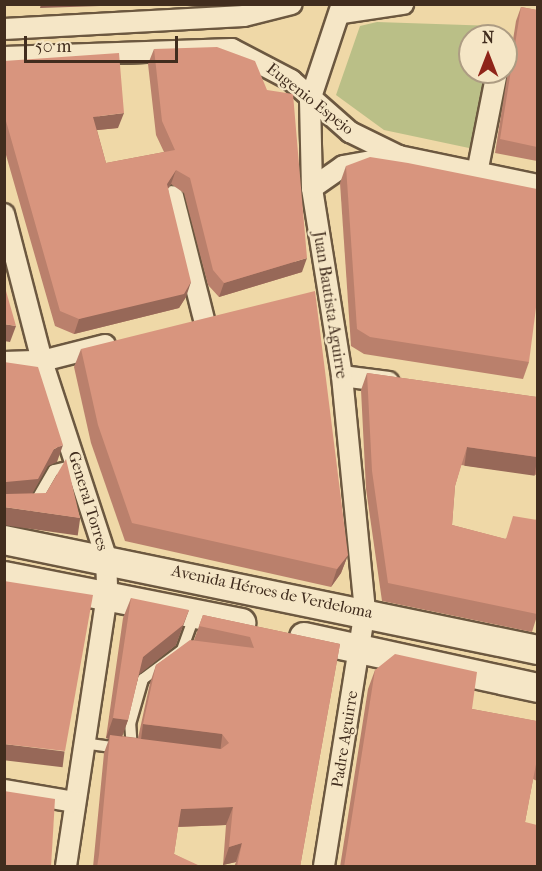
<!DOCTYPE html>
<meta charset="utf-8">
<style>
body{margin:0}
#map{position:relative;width:542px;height:871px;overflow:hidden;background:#efd8a7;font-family:"IM FELL French Canon",serif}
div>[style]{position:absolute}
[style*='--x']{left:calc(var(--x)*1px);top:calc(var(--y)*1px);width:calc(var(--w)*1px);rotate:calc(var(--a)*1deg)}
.green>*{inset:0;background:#babf87}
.roads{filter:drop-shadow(2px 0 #6c5840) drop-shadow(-2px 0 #6c5840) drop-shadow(0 2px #6c5840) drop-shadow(0 -2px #6c5840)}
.lane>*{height:10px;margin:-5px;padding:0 5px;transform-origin:5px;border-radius:5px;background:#f5e6c6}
.street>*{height:20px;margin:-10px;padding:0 10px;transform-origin:10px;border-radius:10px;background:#f5e6c6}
.secondary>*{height:28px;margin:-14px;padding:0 14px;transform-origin:14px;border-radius:14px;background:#f5e6c6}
.wall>*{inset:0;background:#ba806c}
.shaded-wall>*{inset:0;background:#976858;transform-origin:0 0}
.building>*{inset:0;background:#d8957e}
span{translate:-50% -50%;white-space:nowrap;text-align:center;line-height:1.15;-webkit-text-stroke:4.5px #f5e6c6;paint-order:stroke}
.street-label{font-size:16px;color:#412d1e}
.frame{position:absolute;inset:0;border:6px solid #412d1e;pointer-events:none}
.north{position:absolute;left:458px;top:24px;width:60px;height:60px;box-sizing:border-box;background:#f5e6c6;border:2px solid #ad9c83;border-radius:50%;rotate:0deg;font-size:16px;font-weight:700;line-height:24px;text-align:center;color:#412d1e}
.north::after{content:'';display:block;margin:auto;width:21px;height:27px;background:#8f2418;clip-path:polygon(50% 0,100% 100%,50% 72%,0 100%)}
.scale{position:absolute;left:24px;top:36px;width:154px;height:27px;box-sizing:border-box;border:3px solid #412d1e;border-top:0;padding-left:8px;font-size:18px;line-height:21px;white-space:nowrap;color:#412d1e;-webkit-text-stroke:4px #f5e6c6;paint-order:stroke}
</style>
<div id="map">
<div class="green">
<div style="clip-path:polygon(377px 22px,495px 26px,494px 36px,470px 36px,470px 72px,488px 72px,478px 138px,469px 148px,384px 130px,336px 95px,360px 26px)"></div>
</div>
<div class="roads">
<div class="lane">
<div style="--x:34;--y:504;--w:39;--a:-60"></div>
<div style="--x:54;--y:470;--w:22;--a:-13"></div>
<div style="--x:83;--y:743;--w:36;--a:8"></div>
<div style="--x:132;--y:750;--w:26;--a:-94"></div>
<div style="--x:130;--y:724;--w:47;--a:-73.9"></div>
<div style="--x:143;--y:679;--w:49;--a:-36.6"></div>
<div style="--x:182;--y:650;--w:38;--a:-70"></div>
</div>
<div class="street">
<div style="--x:342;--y:13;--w:62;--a:-8.4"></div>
<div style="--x:4;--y:29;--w:240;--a:-3.1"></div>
<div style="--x:244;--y:16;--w:49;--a:-14"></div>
<div style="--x:4;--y:57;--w:228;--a:-2"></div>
<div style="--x:232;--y:49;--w:67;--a:27.7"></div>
<div style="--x:291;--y:80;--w:79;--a:41.4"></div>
<div style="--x:350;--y:132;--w:55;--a:26.1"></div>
<div style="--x:477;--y:173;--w:103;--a:-78.8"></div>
<div style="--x:312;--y:188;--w:38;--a:-35"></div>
<div style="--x:343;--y:166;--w:57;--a:-10.1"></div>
<div style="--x:399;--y:156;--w:142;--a:11.8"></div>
<div style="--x:173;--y:196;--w:127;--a:75.9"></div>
<div style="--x:4;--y:214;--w:152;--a:75.5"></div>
<div style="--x:42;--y:361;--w:206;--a:71.9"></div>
<div style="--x:106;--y:557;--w:38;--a:88"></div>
<div style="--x:107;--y:595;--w:274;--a:98.6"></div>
<div style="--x:4;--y:362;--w:38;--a:-2"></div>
<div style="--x:42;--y:361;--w:65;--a:-14.3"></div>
<div style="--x:342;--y:376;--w:47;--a:7.3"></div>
<div style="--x:4;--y:790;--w:71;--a:9.7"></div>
<div style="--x:324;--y:866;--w:258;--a:-80.9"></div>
<div style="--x:365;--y:611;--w:236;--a:-95.6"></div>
<div style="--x:342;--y:376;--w:190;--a:-99.1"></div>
<div style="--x:312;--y:188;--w:88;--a:-91.3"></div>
<div style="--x:310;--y:100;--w:101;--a:-71.6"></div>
</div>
<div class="secondary">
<div style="--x:4;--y:540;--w:545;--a:11.64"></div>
<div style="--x:4;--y:576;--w:242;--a:11.2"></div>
<div style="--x:304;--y:637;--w:239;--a:12.3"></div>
</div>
</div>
<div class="wall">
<div style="clip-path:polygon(521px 7px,537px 10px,537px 161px,495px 153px,516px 21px)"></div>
<div style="clip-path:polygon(154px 49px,302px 272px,219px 297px,208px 285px,184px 193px,171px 184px,168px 189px,186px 297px,179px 308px,74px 334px,55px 326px,4px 148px,4px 61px,118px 128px,97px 130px,106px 163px,164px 152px,156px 135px,148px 64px)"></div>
<div style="clip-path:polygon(346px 166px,529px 362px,523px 379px,364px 354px,351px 346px,340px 183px)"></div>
<div style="clip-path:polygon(81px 349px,348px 555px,341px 573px,331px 587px,125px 541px,91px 443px,74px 367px)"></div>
<div style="clip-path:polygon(367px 373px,537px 397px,537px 475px,461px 465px,455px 486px,452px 525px,505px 539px,537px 519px,537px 616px,532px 632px,382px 601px,366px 489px,361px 390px)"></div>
<div style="clip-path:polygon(131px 598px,176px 645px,139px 674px,128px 720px,122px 736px,138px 738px,150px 683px,156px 665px,194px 640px,203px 615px,340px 644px,300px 867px,234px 867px,236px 862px,223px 865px,226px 825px,178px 827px,174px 854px,199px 867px,93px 867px,104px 753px,109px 739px,106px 738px,123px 618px)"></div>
<div style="clip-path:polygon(375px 670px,472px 709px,536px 721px,537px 704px,537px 781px,533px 779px,525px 822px,537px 867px,340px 867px,368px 689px)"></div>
</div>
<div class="shaded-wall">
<div style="clip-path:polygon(41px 4px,160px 4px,40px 8px)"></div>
<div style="clip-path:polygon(124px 113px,118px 128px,88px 131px,93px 117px)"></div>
<div style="clip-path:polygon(176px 170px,171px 184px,161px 198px,167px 184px)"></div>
<div style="clip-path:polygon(307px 258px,302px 272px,219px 297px,224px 283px)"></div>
<div style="clip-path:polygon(191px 282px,186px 297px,179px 308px,74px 334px,79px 319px)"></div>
<div style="clip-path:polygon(4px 324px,16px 326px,10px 342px,4px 341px)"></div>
<div style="clip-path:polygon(63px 445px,57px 462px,48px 466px,31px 496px,4px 499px,6px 482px,54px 449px)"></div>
<div style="left:467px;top:447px;width:71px;height:19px;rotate:8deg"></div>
<div style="left:4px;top:507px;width:77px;height:18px;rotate:8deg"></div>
<div style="clip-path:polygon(348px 555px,341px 573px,331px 587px,337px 569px)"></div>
<div style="clip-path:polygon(189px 610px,176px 645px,136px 677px,143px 657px)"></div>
<div style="clip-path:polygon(113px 718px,128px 720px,121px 740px,110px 735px,109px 739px,106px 738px)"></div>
<div style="left:143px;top:724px;width:80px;height:20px;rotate:7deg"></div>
<div style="left:4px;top:744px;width:61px;height:16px;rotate:7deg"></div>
<div style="clip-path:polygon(233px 807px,226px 825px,174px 827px,181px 809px)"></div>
<div style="clip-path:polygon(242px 843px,236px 862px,223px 865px,229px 847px)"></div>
</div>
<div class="building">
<div style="clip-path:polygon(521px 7px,537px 10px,537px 147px,500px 139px)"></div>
<div style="clip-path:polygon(217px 47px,255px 61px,267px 90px,293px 94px,307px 258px,224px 283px,213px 270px,190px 178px,176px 170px,167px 184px,191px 282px,184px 294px,79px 319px,60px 311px,4px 114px,4px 61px,119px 53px,124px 113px,93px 117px,106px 163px,175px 150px,162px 121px,154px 49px)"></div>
<div style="clip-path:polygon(370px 157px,408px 163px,537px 189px,537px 300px,529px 362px,370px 337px,357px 329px,346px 166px)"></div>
<div style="clip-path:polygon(4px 284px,16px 326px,4px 324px)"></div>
<div style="clip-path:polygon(315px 291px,348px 555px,337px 569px,132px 523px,98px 425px,81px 349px)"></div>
<div style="clip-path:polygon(4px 362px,38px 367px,63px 445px,54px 449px,38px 479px,6px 482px,6px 494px,46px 493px,66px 459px,80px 518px,4px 507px)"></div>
<div style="clip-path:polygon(367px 373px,537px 397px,537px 457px,467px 447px,455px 486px,452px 525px,506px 539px,513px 516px,537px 520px,537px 614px,388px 583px,372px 471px)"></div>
<div style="clip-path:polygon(4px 581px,93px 595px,65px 751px,4px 744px)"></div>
<div style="clip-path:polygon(131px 598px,189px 610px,183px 625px,143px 657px,128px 720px,113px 718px)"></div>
<div style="clip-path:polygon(203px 615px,340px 644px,300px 867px,237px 866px,242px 843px,229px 847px,233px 807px,181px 809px,174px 854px,198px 865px,199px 867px,97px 867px,99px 855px,110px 735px,221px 749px,229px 743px,222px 734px,143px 724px,156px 665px,190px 640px,254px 648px,250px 637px,199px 626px)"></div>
<div style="clip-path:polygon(395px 654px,477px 672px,472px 709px,537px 721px,537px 760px,537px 759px,525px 822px,537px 825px,537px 867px,344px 867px,375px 670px)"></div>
<div style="clip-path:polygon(4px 791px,55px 799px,51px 867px,4px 867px)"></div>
</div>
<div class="street-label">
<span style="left:310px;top:99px;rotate:38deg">Eugenio Espejo</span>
<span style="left:330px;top:305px;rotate:81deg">Juan Bautista Aguirre</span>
<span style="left:88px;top:501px;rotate:73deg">General Torres</span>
<span style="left:272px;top:592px;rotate:12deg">Avenida Héroes de Verdeloma</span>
<span style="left:345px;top:739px;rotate:-81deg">Padre Aguirre</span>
</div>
<div class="frame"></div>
<div class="north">N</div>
<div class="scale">50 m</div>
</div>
